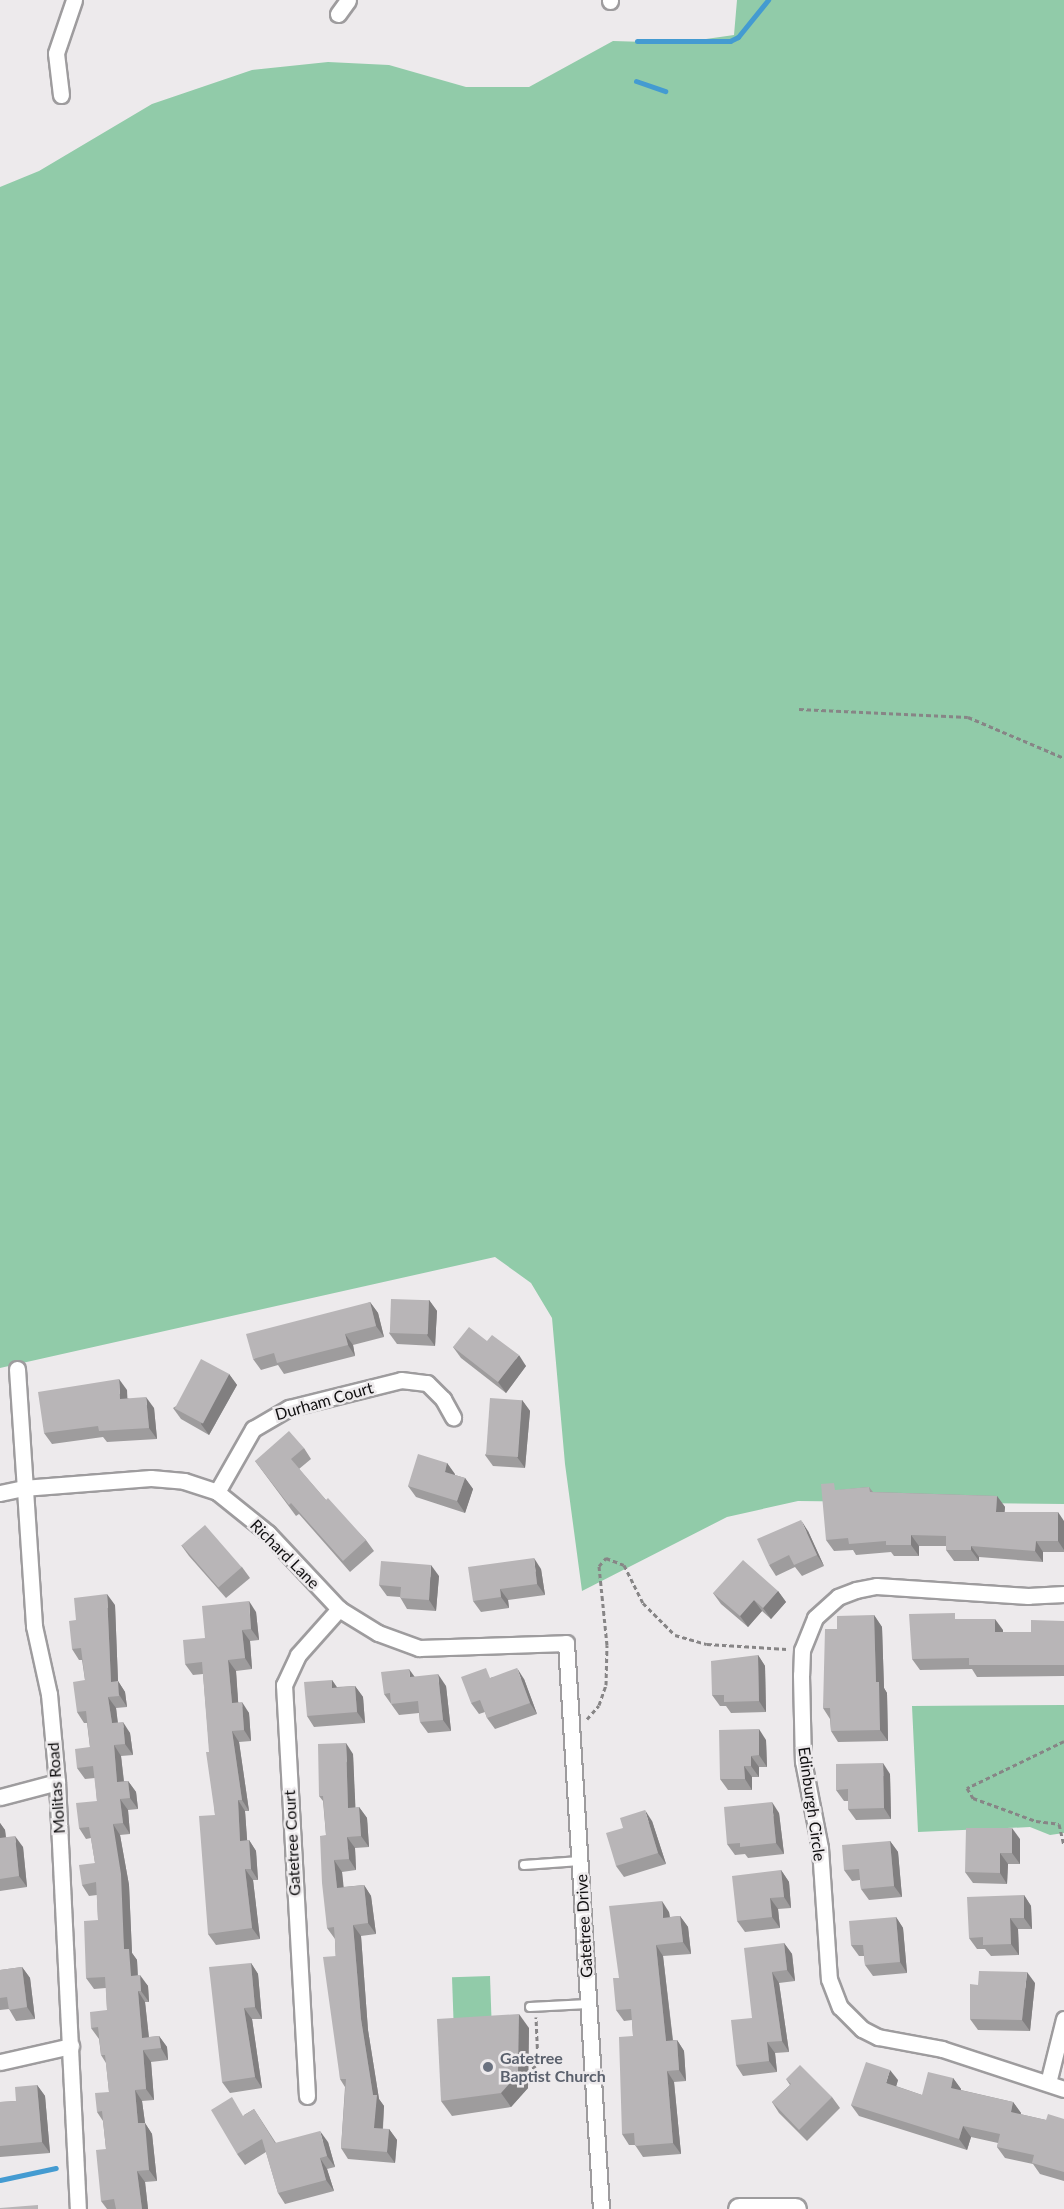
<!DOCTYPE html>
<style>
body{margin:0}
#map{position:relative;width:1064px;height:2209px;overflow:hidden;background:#edeaec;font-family:Lato,sans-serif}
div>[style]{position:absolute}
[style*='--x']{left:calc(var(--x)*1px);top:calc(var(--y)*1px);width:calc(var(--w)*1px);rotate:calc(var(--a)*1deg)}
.green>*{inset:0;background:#91cba9;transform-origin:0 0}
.stream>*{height:5px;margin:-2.5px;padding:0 2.5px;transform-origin:2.5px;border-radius:2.5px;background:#449bd1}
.path>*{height:3px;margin-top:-1.5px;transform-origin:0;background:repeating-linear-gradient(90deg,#878586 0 4.5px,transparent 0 7.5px)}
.roads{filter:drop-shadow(2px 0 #9e9c9e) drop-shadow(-2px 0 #9e9c9e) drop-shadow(0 2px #9e9c9e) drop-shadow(0 -2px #9e9c9e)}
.lane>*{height:8px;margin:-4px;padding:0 4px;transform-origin:4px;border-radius:4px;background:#fff}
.street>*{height:15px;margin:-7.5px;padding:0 7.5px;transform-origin:7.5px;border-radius:7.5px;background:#fff}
.secondary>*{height:21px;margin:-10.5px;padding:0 10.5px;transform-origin:10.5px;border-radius:10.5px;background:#fff}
.wall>*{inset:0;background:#9e9c9d}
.shaded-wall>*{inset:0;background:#817f80}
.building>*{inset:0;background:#b8b5b7;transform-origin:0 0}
.dots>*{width:16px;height:16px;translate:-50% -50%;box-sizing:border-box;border:3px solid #edeaec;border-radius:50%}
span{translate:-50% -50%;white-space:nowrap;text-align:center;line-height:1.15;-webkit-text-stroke:5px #edeaec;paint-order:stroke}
.street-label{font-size:16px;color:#100f10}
.worship-label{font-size:16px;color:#5b616d;font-weight:700}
.left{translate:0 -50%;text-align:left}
</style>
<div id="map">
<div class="green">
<div style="clip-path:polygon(737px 0,1064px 0,1064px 1504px,798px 1501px,727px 1517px,582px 1591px,565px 1464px,552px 1318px,531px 1283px,495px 1257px,0 1368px,0 187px,39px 171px,152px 104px,252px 70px,328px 62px,389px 65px,466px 87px,529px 87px,613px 41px,678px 43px,734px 35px)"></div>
<div style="clip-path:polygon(1064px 1705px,1064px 1833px,1050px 1835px,1030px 1827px,918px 1832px,912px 1706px)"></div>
<div style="left:490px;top:1976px;width:46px;height:38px;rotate:88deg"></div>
</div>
<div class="stream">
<div style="--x:637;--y:41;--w:93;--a:0"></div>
<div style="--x:730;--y:41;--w:9;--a:-27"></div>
<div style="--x:738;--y:37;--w:48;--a:-51"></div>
<div style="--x:636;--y:81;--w:31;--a:19"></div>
<div style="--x:0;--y:2180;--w:57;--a:-12.1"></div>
</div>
<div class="path">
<div style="--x:799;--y:709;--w:169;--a:2.7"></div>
<div style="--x:968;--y:717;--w:104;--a:23.1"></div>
<div style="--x:587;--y:1719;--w:18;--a:-49"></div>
<div style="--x:599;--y:1705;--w:21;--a:-71"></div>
<div style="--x:606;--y:1685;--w:40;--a:-88.6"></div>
<div style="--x:607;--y:1645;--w:79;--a:-95.8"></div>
<div style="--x:599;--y:1566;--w:11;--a:-49"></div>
<div style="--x:606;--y:1558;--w:19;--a:21"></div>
<div style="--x:624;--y:1565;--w:42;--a:63.4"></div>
<div style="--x:643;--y:1603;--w:45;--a:45"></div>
<div style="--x:675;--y:1635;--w:33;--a:16"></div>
<div style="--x:707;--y:1644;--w:80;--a:3.6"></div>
<div style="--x:1064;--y:1741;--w:108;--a:154.1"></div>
<div style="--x:967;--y:1788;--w:12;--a:59"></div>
<div style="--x:973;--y:1798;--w:67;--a:20.1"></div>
<div style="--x:1036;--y:1821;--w:23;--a:7"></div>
<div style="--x:1059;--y:1824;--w:22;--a:77"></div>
<div style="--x:527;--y:2074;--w:16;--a:-45"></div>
<div style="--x:538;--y:2063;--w:46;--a:-92.5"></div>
</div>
<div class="roads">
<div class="lane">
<div style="--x:524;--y:1865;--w:56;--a:-4.1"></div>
<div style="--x:530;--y:2007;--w:58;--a:-3"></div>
</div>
<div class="street">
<div style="--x:610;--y:1;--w:1;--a:-90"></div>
<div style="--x:338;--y:14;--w:17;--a:-54"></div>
<div style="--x:61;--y:95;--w:42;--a:-96.8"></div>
<div style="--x:56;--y:53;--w:56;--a:-71.2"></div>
<div style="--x:17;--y:1369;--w:258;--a:86.2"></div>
<div style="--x:34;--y:1626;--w:70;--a:77.6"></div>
<div style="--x:49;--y:1694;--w:88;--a:84.8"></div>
<div style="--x:57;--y:1782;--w:428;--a:87.2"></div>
<div style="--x:217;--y:1492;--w:73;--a:-60.3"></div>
<div style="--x:253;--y:1429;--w:42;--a:-30.3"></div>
<div style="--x:289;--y:1408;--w:115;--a:-14"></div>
<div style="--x:401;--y:1380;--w:26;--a:7"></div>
<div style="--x:427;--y:1383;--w:23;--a:45"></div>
<div style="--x:443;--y:1399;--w:21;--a:61"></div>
<div style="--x:0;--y:1493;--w:24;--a:-12"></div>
<div style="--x:23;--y:1488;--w:128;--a:-4.5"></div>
<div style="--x:151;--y:1478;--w:33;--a:5"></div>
<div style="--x:184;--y:1481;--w:35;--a:18"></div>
<div style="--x:217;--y:1492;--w:65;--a:38.8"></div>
<div style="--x:268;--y:1533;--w:104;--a:46.9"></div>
<div style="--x:339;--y:1609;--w:46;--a:31.6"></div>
<div style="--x:378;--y:1633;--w:44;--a:20.1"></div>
<div style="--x:419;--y:1648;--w:147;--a:-1.9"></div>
<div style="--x:566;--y:1643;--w:567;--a:86.46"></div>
<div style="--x:1064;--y:1594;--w:36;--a:177"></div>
<div style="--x:1028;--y:1596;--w:152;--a:-176.2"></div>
<div style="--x:876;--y:1586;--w:20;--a:169"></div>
<div style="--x:856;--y:1590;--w:19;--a:159"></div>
<div style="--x:838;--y:1597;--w:31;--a:138"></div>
<div style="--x:815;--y:1618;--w:35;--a:112"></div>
<div style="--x:802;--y:1650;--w:25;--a:92"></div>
<div style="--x:801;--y:1675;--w:86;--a:88.7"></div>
<div style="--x:803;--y:1761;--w:89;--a:78.9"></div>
<div style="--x:820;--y:1848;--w:131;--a:86.1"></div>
<div style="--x:829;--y:1979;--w:30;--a:69"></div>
<div style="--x:840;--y:2007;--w:31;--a:45"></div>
<div style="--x:862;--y:2029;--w:18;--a:27"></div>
<div style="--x:878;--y:2037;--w:65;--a:10.6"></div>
<div style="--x:942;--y:2049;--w:128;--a:18.2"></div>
<div style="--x:0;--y:1797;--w:59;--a:-14.7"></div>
<div style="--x:0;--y:2062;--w:73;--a:-12.7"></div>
<div style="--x:1048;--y:2083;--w:66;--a:-76"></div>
<div style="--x:307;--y:2096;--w:412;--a:-93.2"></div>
<div style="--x:284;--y:1685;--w:33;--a:-65"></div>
<div style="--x:298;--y:1655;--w:62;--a:-48.3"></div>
</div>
<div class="secondary">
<div style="--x:739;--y:2209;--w:56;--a:0"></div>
</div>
</div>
<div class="wall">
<div style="clip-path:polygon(429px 1300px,437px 1311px,435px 1346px,397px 1344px,389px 1333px)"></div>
<div style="clip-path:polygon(370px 1302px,378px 1313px,384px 1337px,353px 1345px,355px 1356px,284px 1374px,278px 1365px,261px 1370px,253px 1359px)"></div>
<div style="clip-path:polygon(487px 1341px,526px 1366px,506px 1393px,461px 1358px,453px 1347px)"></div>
<div style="clip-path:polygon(229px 1374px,237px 1385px,209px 1435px,181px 1419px,173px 1408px)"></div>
<div style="clip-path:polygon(127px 1390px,127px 1398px,154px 1408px,157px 1439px,107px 1442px,103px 1437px,52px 1444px,44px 1433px)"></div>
<div style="clip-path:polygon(522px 1400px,530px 1411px,525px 1468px,493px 1466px,485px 1455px)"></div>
<div style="clip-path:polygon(304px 1448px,311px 1459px,299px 1469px,326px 1500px,366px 1540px,374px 1551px,350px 1572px,299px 1514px,296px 1516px,255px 1461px)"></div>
<div style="clip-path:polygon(447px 1463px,455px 1475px,465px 1478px,473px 1489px,465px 1513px,416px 1497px,408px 1486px)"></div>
<div style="clip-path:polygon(869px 1487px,873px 1492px,997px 1496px,1005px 1507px,1004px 1512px,1064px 1521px,1064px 1552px,1043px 1552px,1043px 1562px,979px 1557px,979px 1561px,954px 1561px,946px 1550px,946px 1546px,919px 1546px,919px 1556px,894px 1556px,891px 1552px,856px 1555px,853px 1550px,834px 1551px,826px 1540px,839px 1490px)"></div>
<div style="clip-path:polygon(808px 1531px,824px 1566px,802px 1576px,795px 1567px,776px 1576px,769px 1565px)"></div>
<div style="clip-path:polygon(181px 1545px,242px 1567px,250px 1578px,226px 1598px,189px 1556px)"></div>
<div style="clip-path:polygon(541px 1569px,545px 1595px,508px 1600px,509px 1608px,481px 1612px,473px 1601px)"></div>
<div style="clip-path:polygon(439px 1576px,436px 1611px,407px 1609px,400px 1597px,387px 1596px,379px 1585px)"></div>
<div style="clip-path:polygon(778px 1591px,786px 1602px,771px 1619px,762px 1611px,748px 1627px,721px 1604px,713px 1593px)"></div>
<div style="clip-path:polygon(115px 1605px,118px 1681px,125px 1692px,127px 1707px,116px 1708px,118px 1723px,130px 1733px,133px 1755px,121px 1756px,124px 1781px,128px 1781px,136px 1792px,138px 1809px,128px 1810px,130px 1834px,120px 1835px,129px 1885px,132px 1953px,137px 1960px,138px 1975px,148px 1986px,149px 2002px,145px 2002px,149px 2037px,159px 2036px,167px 2047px,168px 2060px,151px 2062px,154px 2100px,142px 2101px,145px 2123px,152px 2134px,157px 2181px,145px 2182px,148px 2209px,107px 2209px,101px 2201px,106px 2149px,103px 2121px,97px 2112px,109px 2092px,106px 2063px,101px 2055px,99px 2039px,91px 2028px,107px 2010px,106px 1988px,94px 1989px,86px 1978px,98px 1920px,97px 1895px,89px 1896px,82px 1885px,95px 1863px,91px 1838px,86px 1839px,79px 1828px,97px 1801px,95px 1778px,85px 1779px,77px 1768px,90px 1747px,87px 1723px,84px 1723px,77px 1712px,85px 1680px,82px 1660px,79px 1660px,72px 1649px,76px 1620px)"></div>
<div style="clip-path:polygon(256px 1612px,259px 1640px,250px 1641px,252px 1669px,236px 1671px,238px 1702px,249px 1713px,251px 1741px,239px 1742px,249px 1811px,245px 1811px,247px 1840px,249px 1840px,256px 1851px,258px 1880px,253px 1880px,260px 1939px,216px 1945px,208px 1934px,215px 1815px,203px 1674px,193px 1675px,185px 1664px)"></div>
<div style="clip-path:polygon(874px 1615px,882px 1627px,884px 1688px,887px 1693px,888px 1741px,838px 1742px,831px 1731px,830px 1719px,823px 1708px,837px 1629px)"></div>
<div style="clip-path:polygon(959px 1619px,1003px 1630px,1003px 1632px,1031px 1632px,1064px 1621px,1064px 1676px,977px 1677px,972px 1669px,920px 1670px,912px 1659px)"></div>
<div style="clip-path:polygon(758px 1655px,765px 1666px,766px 1712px,731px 1713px,726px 1706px,720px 1706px,712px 1695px)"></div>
<div style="clip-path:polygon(415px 1677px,446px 1686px,451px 1731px,428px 1733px,420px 1722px,419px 1713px,399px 1715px,384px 1694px)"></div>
<div style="clip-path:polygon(492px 1677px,524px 1679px,537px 1714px,495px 1729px,487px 1718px,485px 1712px,479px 1714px,471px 1703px)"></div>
<div style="clip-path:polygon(332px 1680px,337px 1687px,355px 1686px,363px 1697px,365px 1723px,314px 1727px,307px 1716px)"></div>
<div style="clip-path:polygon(766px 1740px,767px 1767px,759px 1767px,759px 1777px,752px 1777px,752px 1790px,728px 1790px,720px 1779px)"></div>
<div style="clip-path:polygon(353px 1754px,355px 1808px,359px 1807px,367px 1818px,369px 1847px,355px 1848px,356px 1870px,342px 1872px,343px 1887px,364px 1885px,371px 1896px,376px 1934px,361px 1936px,368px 2030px,379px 2099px,384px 2106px,383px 2129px,389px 2129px,397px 2140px,395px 2163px,348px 2159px,341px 2148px,345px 2087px,340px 2079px,335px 1939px,327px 1928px,326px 1835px,323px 1801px,319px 1796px)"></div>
<div style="clip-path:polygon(890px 1774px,891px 1819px,856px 1820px,848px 1809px,848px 1801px,844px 1801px,836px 1790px)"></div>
<div style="clip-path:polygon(779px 1813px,784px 1854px,748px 1858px,745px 1854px,735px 1855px,727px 1844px)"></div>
<div style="clip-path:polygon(652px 1821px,666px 1864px,624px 1877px,616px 1866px,623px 1828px)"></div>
<div style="clip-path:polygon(0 1823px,5px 1830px,6px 1837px,23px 1847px,27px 1887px,0 1891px)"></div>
<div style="clip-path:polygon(1020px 1839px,1020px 1864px,1008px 1864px,1007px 1884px,973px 1883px,965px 1872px)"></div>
<div style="clip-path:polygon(890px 1841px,898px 1852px,902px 1897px,869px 1900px,861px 1889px,860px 1880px,852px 1881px,844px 1870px)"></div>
<div style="clip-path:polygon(781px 1870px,789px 1882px,791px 1908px,778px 1909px,780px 1928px,745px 1932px,737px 1921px)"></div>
<div style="clip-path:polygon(1024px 1895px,1031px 1906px,1032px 1929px,1018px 1929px,1019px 1955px,991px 1956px,985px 1949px,977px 1949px,969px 1938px)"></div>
<div style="clip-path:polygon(669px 1912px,670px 1917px,680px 1916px,688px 1927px,691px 1954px,663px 1956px,673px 2040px,677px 2040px,684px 2051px,686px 2081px,674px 2082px,681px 2154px,643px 2157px,635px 2145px,629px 2145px,622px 2134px,633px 2036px,632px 2020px,624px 2021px,616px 2010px)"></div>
<div style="clip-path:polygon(896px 1917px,903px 1928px,907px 1973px,873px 1976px,865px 1965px,864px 1956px,859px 1956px,851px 1945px)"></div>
<div style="clip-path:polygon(784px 1943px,792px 1954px,795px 1981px,779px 1983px,789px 2052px,775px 2053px,777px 2072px,743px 2076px,736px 2065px,752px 2018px)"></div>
<div style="clip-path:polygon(251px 1963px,258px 1974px,262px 2019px,252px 2019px,262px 2088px,230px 2093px,222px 2082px)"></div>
<div style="clip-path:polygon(22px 1967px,30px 1978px,35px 2019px,16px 2021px,9px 2009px,0 2010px,0 1970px)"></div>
<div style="clip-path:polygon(1035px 1983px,1030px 2031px,978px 2030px,970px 2019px)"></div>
<div style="clip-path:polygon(529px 2028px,528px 2088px,511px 2107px,452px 2116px,441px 2101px)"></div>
<div style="clip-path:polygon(953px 2078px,961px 2089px,961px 2090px,1013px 2102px,1021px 2113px,1020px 2114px,1046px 2120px,1064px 2119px,1064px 2181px,1040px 2174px,1033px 2164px,1005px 2158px,997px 2147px,998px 2143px,971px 2137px,967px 2150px,859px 2116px,851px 2105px,898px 2080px,896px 2086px,922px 2095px)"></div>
<div style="clip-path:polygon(786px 2079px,832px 2097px,840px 2108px,807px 2141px,779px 2113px,772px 2102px,790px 2085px)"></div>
<div style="clip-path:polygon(37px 2085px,45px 2096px,50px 2153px,0 2157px,0 2102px,16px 2101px)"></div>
<div style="clip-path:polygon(254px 2109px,276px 2143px,328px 2142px,335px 2167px,327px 2169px,334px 2191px,285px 2204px,278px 2193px,266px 2152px,245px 2165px,237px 2154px,244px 2115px)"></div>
</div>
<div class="shaded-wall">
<div style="clip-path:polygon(429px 1300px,437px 1311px,435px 1346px,427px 1335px)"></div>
<div style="clip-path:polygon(370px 1302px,378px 1313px,384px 1337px,376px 1326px)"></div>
<div style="clip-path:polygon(345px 1334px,353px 1345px,355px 1356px,348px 1345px)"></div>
<div style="clip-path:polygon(519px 1355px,526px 1366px,506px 1393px,498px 1382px)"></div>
<div style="clip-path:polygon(229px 1374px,237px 1385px,209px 1435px,201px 1424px)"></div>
<div style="clip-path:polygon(119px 1379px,127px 1390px,128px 1410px,120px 1399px)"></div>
<div style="clip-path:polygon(146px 1397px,154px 1408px,157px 1439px,149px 1428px)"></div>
<div style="clip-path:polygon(522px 1400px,530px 1411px,525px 1468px,517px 1457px)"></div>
<div style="clip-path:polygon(447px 1463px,455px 1474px,453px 1483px,445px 1472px)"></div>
<div style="clip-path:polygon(465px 1478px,473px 1489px,465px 1513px,457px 1501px)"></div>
<div style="clip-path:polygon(997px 1496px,1005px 1507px,1004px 1523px,996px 1512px)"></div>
<div style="clip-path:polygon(1058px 1512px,1064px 1521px,1064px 1550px,1058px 1541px)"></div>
<div style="clip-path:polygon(801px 1520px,808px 1531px,824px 1566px,817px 1555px)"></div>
<div style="clip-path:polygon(911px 1535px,919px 1546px,919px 1556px,911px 1545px)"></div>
<div style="clip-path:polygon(1036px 1541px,1043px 1552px,1043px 1562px,1035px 1551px)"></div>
<div style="clip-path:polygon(971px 1546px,979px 1557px,979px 1561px,971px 1550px)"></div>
<div style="clip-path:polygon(534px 1558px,541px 1569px,545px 1595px,537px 1584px)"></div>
<div style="clip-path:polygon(431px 1565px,439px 1576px,436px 1611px,429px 1600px)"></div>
<div style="clip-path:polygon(500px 1589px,508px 1600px,509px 1608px,501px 1597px)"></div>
<div style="clip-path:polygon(778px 1591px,786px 1602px,771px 1619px,763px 1608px)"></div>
<div style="clip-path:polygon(107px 1594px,115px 1605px,118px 1681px,125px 1692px,127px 1707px,111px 1682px)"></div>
<div style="clip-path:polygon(754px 1600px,762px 1611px,748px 1627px,740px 1616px)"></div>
<div style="clip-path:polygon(249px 1601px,256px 1612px,259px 1640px,251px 1629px)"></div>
<div style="clip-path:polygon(874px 1615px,882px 1627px,884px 1688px,887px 1693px,888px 1741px,880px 1730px,876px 1682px)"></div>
<div style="clip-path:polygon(995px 1619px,1003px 1630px,1003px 1643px,995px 1632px)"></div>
<div style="clip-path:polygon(242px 1630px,250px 1641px,252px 1669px,245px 1658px)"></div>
<div style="clip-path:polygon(758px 1655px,765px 1666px,766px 1712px,759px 1701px)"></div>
<div style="clip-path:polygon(228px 1660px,236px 1671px,239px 1714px,232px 1703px)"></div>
<div style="clip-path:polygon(517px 1668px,524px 1679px,537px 1714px,530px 1703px)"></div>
<div style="clip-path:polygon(409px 1669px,417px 1680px,410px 1677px)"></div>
<div style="clip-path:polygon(438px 1674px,446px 1686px,451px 1731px,443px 1720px)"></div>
<div style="clip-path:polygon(332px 1680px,339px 1691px,332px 1688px)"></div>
<div style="clip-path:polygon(355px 1686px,363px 1697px,365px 1723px,357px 1712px)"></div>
<div style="clip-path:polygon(108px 1697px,116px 1708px,119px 1734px,112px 1723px)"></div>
<div style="clip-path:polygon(242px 1702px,249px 1713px,251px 1741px,244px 1730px)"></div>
<div style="clip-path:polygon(123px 1722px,130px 1733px,133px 1755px,125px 1744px)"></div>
<div style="clip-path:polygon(759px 1729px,766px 1740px,767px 1767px,759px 1755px)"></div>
<div style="clip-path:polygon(232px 1731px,239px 1742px,249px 1811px,242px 1800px)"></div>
<div style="clip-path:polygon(346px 1743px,353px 1754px,356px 1819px,348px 1808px)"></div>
<div style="clip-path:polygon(114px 1745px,121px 1756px,125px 1793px,117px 1782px)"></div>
<div style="clip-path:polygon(751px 1756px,759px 1767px,759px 1777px,751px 1766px)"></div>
<div style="clip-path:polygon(883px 1763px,890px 1774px,891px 1819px,884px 1808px)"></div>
<div style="clip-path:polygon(744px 1766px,752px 1777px,752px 1790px,745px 1779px)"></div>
<div style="clip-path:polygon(128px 1781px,136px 1792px,138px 1809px,130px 1798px)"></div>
<div style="clip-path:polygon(120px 1799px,128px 1810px,130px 1834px,123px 1823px)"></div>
<div style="clip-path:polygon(238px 1800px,245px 1811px,248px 1852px,240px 1841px)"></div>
<div style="clip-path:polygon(772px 1802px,779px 1813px,784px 1854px,776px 1843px)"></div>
<div style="clip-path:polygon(359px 1807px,367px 1818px,369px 1847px,361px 1836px)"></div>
<div style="clip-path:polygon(645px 1810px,652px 1821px,666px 1864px,658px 1853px)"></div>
<div style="clip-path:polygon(0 1823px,5px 1830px,7px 1849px,0 1839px)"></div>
<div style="clip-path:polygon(113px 1824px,120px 1835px,129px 1885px,132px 1953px,137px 1960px,138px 1987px,131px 1976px,124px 1949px)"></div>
<div style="clip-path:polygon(1012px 1828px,1020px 1839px,1020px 1864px,1012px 1853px)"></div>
<div style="clip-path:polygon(15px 1836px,23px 1847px,27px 1887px,19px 1876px)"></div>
<div style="clip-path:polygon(347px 1837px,355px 1848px,356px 1870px,349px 1859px)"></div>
<div style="clip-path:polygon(249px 1840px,256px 1851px,258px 1880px,251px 1869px)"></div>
<div style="clip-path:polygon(890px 1841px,898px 1852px,902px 1897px,894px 1886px)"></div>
<div style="clip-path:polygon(1000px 1853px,1008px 1864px,1007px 1884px,1000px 1873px)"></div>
<div style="clip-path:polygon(334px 1860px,342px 1872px,345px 1899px,337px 1888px)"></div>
<div style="clip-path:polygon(245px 1869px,253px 1880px,260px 1939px,252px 1928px)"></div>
<div style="clip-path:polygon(781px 1870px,789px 1882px,791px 1908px,784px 1897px)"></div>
<div style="clip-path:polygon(364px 1885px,371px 1896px,376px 1934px,368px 1923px)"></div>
<div style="clip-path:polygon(1024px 1895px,1031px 1906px,1032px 1929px,1024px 1918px)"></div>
<div style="clip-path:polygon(770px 1898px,778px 1909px,780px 1928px,772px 1917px)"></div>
<div style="clip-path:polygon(662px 1901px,669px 1912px,671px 1929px,663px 1918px)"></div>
<div style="clip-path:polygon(680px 1916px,688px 1927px,691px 1954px,683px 1942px)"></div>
<div style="clip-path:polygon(896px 1917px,903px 1928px,907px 1973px,900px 1962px)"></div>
<div style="clip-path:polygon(1010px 1918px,1018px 1929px,1019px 1955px,1011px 1944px)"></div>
<div style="clip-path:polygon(353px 1925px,361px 1936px,368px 2030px,379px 2099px,384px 2106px,382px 2139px,374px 2128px,373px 2095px,361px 2019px)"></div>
<div style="clip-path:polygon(784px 1943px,792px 1954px,795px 1981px,787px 1970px)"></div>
<div style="clip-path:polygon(656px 1945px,663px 1956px,674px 2052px,666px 2041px)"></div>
<div style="clip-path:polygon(251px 1963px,258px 1974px,262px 2019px,255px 2007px)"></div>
<div style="clip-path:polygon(22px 1967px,30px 1978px,35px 2019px,27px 2007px)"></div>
<div style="clip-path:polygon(772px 1972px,779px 1983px,789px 2052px,782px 2041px)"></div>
<div style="clip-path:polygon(1027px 1972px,1035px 1983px,1030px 2031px,1022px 2020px)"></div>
<div style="clip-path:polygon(140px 1975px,148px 1986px,149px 2002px,141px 1991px)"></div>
<div style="clip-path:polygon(138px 1991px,145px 2002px,150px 2049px,142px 2038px)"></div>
<div style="clip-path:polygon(244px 2008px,252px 2019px,262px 2088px,255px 2077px)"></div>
<div style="clip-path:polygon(519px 2014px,529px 2028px,528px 2088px,511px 2107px,501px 2093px)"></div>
<div style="clip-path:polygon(159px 2036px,167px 2047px,168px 2060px,161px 2048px)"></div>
<div style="clip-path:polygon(677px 2040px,684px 2051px,686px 2081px,679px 2070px)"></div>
<div style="clip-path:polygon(767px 2042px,775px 2053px,777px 2072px,769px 2061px)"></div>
<div style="clip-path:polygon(143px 2050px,151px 2062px,154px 2100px,146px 2089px)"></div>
<div style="clip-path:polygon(890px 2070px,898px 2080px,894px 2094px,886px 2083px)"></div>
<div style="clip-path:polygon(667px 2071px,674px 2082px,681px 2154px,673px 2143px)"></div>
<div style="clip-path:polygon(953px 2078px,961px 2089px,958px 2099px,951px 2088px)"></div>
<div style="clip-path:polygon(37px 2085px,45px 2096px,50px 2153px,42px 2142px)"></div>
<div style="clip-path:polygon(135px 2090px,142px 2101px,145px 2123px,152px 2134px,157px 2181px,149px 2170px,138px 2123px)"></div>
<div style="clip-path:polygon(1013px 2102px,1021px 2113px,1018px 2123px,1011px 2112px)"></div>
<div style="clip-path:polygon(963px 2126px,971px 2137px,967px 2150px,959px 2139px)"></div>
<div style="clip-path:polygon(389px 2129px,397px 2140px,395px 2163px,387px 2152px)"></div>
<div style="clip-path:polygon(320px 2131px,328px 2142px,335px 2167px,327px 2156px)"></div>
<div style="clip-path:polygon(320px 2158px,327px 2169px,334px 2191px,326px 2180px)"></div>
<div style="clip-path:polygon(137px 2171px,145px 2182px,148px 2209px,142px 2209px)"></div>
</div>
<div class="building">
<div style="left:391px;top:1299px;width:38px;height:34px;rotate:2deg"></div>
<div style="clip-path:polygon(370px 1302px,376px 1326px,345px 1334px,348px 1345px,277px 1363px,274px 1353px,253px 1359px,246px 1334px)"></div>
<div style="clip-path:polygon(469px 1327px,487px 1341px,492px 1335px,519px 1355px,498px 1382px,453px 1347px)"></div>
<div style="left:201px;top:1359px;width:32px;height:56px;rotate:28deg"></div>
<div style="clip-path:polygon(119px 1379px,120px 1399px,146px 1397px,149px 1428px,99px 1431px,98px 1426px,44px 1433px,38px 1392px)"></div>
<div style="left:490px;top:1398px;width:32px;height:57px;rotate:4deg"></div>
<div style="clip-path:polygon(289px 1431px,304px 1448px,291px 1459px,326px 1500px,328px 1498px,366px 1540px,343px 1561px,291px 1503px,289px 1505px,255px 1461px)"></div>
<div style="clip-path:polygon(418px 1454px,447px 1463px,445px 1472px,465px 1478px,457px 1501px,408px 1486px)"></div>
<div style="clip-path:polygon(834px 1483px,835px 1490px,869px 1487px,870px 1492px,997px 1496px,996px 1512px,1058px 1512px,1058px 1541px,1036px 1541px,1035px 1551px,971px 1546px,971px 1550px,946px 1550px,946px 1536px,911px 1535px,911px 1545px,886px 1545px,886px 1541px,849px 1544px,848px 1538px,826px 1540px,821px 1484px)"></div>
<div style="clip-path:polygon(801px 1520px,817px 1555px,794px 1565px,789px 1555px,769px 1565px,757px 1539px)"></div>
<div style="left:205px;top:1525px;width:56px;height:31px;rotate:49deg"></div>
<div style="clip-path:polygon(534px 1558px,537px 1584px,500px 1589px,501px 1597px,473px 1601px,468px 1567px)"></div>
<div style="clip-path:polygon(743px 1560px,778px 1591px,763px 1608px,754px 1600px,740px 1616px,713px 1593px)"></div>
<div style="clip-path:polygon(381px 1561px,431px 1565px,429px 1600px,400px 1598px,401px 1587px,379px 1585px)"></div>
<div style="clip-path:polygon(107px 1594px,111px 1682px,118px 1681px,119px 1696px,108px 1697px,112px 1723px,123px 1722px,125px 1744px,114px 1745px,117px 1782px,128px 1781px,130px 1798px,120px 1799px,123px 1823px,113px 1824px,121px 1874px,124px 1949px,129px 1949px,131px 1976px,140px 1975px,141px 1991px,138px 1991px,142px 2038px,159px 2036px,161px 2048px,143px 2050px,146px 2089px,135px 2090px,138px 2123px,145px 2123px,149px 2170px,137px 2171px,142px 2209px,116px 2209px,114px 2199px,101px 2201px,96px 2150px,106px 2149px,102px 2111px,97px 2112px,95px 2093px,109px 2092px,105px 2055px,101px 2055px,98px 2027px,91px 2028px,90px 2012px,107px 2010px,105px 1977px,86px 1978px,84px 1921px,98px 1920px,96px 1882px,82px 1885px,79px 1865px,95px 1863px,89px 1827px,79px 1828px,76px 1803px,97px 1801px,93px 1766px,77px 1768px,75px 1749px,90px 1747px,86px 1711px,77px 1712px,73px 1682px,85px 1680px,81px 1648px,72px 1649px,69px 1621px,76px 1620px,74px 1598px)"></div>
<div style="clip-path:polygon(249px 1601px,251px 1629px,242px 1630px,245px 1658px,228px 1660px,232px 1703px,242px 1702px,244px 1730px,232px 1731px,242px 1800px,238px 1800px,240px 1841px,249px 1840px,251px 1869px,245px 1869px,252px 1928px,208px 1934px,199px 1816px,215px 1815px,206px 1752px,209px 1752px,202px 1662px,185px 1664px,183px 1640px,205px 1638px,202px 1606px)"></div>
<div style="clip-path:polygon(955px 1613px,955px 1619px,995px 1619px,995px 1632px,1031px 1632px,1031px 1620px,1064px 1621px,1064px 1665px,969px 1665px,969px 1658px,912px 1659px,909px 1614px)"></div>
<div style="clip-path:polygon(874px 1615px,876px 1682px,879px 1682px,880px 1730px,831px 1731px,830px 1708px,823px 1708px,825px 1629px,837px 1629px,837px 1616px)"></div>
<div style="clip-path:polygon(758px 1655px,759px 1701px,724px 1702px,724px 1695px,712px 1695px,711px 1661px)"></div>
<div style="clip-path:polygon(486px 1668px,490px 1678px,517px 1668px,530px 1703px,487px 1718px,480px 1700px,471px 1703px,461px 1677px)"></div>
<div style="clip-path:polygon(409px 1669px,410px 1677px,438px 1674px,443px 1720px,420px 1722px,418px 1701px,391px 1704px,390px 1693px,384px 1694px,381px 1672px)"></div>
<div style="clip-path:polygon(332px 1680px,332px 1688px,355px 1686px,357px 1712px,307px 1716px,304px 1682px)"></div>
<div style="clip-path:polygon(759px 1729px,759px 1755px,751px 1756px,751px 1766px,744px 1766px,745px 1779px,720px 1779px,719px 1730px)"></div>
<div style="clip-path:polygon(346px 1743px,348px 1808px,359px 1807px,361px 1836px,347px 1837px,349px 1859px,334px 1860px,337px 1888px,364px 1885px,368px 1923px,353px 1925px,361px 2019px,373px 2095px,377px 2095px,374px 2128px,389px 2129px,387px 2152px,341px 2148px,346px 2079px,340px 2079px,323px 1957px,336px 1956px,334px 1927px,327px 1928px,322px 1883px,320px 1836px,326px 1835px,323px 1796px,319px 1796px,318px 1744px)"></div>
<div style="clip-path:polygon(883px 1763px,884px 1808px,848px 1809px,848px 1789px,836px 1790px,836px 1764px)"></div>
<div style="clip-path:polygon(772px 1802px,776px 1843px,740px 1847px,740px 1843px,727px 1844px,724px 1807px)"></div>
<div style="clip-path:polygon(645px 1810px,658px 1853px,616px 1866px,606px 1833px,623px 1828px,620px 1818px)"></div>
<div style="clip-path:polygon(966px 1828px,1012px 1828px,1012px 1853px,1000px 1853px,1000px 1873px,965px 1872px)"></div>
<div style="clip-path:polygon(15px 1836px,19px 1876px,0 1879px,0 1838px)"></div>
<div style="clip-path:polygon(890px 1841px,894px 1886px,861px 1889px,859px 1869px,844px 1870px,842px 1845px)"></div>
<div style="clip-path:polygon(781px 1870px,784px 1897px,770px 1898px,772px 1917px,737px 1921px,732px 1876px)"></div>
<div style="clip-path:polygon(1024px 1895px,1024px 1918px,1010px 1918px,1011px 1944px,983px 1945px,983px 1937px,969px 1938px,967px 1897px)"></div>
<div style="clip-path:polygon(662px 1901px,663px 1918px,680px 1916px,683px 1942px,656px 1945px,666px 2041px,677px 2040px,679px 2070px,667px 2071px,673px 2143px,635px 2146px,634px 2133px,622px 2134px,619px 2037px,633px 2036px,631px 2009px,616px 2010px,613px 1978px,619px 1978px,609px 1906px)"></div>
<div style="clip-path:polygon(896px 1917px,900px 1962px,865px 1965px,863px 1945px,851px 1945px,849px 1921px)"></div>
<div style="clip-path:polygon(784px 1943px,787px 1970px,772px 1972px,782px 2041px,767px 2042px,769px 2061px,736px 2065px,731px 2020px,752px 2018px,744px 1948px)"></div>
<div style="clip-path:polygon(251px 1963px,255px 2007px,244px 2008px,255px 2077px,222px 2082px,209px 1967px)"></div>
<div style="clip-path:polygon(22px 1967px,27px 2007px,9px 2010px,7px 1997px,0 1998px,0 1970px)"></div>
<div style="clip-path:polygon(979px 1971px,1027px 1972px,1022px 2020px,970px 2019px,970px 1984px,978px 1985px)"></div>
<div style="clip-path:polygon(519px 2014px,518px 2074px,501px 2093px,441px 2101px,437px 2019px)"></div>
<div style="clip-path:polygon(866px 2062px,890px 2070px,886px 2083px,922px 2095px,928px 2072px,953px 2078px,951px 2088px,1013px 2102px,1011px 2112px,1046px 2120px,1048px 2114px,1064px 2119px,1064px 2172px,1032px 2163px,1034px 2155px,997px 2147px,1000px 2134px,963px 2126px,959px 2139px,851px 2105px)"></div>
<div style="clip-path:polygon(800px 2065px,832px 2097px,799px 2130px,772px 2102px,791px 2084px,786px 2079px)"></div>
<div style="clip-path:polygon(37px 2085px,42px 2142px,0 2146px,0 2102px,16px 2101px,15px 2087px)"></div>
<div style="clip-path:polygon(232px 2097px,243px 2116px,254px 2109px,275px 2143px,320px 2131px,327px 2156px,320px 2158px,326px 2180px,278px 2193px,262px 2139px,237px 2154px,211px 2110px)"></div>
<div style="clip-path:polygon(38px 2205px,38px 2209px,0 2209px,0 2208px)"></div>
</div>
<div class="dots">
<div style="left:488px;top:2067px;background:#6b7280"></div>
</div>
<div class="street-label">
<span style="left:324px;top:1401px;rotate:-16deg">Durham Court</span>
<span style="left:285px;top:1554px;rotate:45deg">Richard Lane</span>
<span style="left:56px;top:1788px;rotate:-94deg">Molitas Road</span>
<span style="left:812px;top:1804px;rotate:82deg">Edinburgh Circle</span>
<span style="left:292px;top:1843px;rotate:-93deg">Gatetree Court</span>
<span style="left:584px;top:1926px;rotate:-93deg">Gatetree Drive</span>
</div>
<div class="worship-label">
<span class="left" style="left:500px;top:2067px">Gatetree<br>Baptist Church</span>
</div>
</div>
